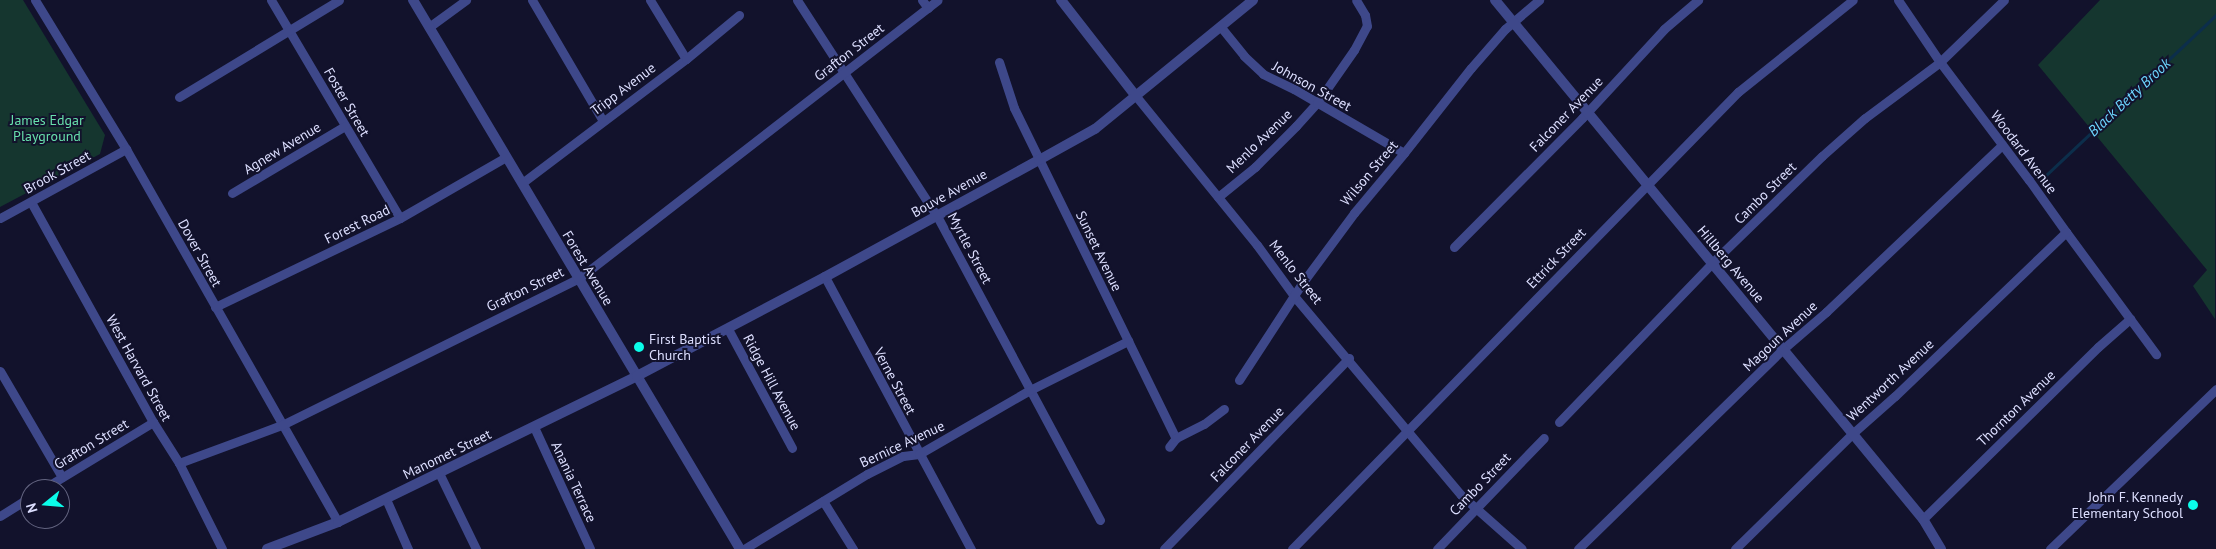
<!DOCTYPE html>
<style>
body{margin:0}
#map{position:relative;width:2216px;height:549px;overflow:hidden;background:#12122c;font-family:"PT Sans",sans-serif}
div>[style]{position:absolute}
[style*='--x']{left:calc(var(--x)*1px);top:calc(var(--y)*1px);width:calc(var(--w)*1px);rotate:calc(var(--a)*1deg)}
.green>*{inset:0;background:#15362f}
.stream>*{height:2.5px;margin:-1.25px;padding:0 1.25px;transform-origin:1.25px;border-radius:1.25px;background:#0c2e4b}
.minor>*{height:9px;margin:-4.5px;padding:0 4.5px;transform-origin:4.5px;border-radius:4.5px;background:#3e488a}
.tertiary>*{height:10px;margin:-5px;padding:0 5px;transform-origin:5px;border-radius:5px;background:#3e488a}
.dots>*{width:14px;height:14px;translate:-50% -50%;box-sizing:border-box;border:2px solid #12122c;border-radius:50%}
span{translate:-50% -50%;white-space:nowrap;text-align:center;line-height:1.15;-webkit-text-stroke:4px #12122c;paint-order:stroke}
.street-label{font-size:14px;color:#dddfff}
.park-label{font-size:14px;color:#68e0ac}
.poi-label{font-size:14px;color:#dddfff}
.left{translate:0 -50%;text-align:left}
.right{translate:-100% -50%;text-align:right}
.water-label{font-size:15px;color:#6cd4fd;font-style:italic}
.north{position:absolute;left:20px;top:479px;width:50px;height:50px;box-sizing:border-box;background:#12122c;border:1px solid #636480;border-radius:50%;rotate:253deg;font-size:14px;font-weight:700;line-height:20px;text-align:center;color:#dddfff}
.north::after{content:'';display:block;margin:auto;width:18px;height:22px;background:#0bfce9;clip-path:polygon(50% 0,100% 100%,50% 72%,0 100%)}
</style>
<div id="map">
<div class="green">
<div style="clip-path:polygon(0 0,23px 0,105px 135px,100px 154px,0 207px)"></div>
<div style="clip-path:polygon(2100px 0,2216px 0,2215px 319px,2193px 286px,2207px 270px,2038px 65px)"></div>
</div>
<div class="stream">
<div style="--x:2042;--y:179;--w:239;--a:-43.3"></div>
</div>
<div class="minor">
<div style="--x:35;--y:0;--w:175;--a:58.6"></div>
<div style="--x:126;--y:149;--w:429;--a:60.4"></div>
<div style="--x:271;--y:0;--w:253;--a:59.4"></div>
<div style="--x:532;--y:0;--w:140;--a:59.6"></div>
<div style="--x:650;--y:0;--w:69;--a:58.6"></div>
<div style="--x:797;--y:0;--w:257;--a:57.1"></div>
<div style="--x:937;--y:216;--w:345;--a:61.8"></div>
<div style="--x:922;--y:0;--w:10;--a:53"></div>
<div style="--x:1898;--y:0;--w:75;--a:55.9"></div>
<div style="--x:1940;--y:62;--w:148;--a:53"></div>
<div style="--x:2029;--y:180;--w:64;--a:54.6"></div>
<div style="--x:2066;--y:232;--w:152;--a:53.6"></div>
<div style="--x:1220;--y:26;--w:38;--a:51"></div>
<div style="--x:1244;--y:56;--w:26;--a:43"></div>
<div style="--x:1263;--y:74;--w:34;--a:26"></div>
<div style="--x:1294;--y:89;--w:127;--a:30.2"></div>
<div style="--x:429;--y:27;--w:46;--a:-36.1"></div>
<div style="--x:999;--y:62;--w:48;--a:71.9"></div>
<div style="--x:1014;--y:108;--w:368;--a:63.9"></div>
<div style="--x:1176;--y:438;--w:11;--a:128"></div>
<div style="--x:1135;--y:95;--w:193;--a:50.9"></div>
<div style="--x:1257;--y:245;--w:63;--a:54"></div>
<div style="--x:1294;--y:296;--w:260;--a:50"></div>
<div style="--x:1461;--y:495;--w:81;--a:41.5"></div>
<div style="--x:179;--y:97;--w:187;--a:-31.2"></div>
<div style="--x:522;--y:183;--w:206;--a:-37.1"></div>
<div style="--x:686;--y:59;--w:69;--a:-39.7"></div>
<div style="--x:232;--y:193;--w:131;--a:-30.7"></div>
<div style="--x:1218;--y:197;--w:48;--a:-39"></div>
<div style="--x:1255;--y:167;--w:58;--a:-45"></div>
<div style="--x:1296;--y:126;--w:31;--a:-48"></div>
<div style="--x:1317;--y:103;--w:65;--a:-55.1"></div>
<div style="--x:1354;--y:50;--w:27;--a:-62"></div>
<div style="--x:1367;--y:26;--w:11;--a:-100"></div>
<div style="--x:1365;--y:15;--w:17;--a:-121"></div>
<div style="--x:31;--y:202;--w:252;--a:61"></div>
<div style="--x:153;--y:422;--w:49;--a:57.6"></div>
<div style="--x:179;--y:463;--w:96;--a:63.4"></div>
<div style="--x:0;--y:218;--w:144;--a:-28.7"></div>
<div style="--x:1454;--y:247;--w:182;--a:-45.2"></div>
<div style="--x:1582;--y:118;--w:121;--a:-47.3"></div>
<div style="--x:1664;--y:29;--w:45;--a:-40.5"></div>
<div style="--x:825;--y:277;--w:309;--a:61.8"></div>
<div style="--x:215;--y:307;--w:205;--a:-25.7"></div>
<div style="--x:400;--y:218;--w:122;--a:-29.9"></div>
<div style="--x:728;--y:329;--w:135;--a:61.7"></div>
<div style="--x:0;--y:371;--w:123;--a:59.7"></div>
<div style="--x:1239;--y:380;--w:117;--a:-56.9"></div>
<div style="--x:1303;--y:282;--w:86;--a:-53.5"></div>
<div style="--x:1354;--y:213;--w:78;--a:-50.2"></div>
<div style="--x:1404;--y:153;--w:108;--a:-51.8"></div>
<div style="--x:1471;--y:68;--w:52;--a:-48.9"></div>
<div style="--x:1505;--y:29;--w:45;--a:-40.5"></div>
<div style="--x:1559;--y:422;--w:221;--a:-46.1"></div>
<div style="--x:1712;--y:263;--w:153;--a:-44.2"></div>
<div style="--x:1822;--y:156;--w:57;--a:-41.5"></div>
<div style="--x:1865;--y:118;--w:94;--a:-36.7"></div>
<div style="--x:1940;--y:62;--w:89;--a:-44.1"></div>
<div style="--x:534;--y:427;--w:134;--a:65.3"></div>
<div style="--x:1176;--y:438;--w:31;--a:-27"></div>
<div style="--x:1204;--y:424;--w:25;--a:-37"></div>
<div style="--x:179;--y:463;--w:110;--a:-20.3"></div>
<div style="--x:282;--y:425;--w:330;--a:-26.3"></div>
<div style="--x:578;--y:279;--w:455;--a:-37.8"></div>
<div style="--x:439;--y:473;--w:85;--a:64"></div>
<div style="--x:43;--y:489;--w:129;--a:-31.3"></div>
<div style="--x:386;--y:499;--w:55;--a:66.3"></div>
<div style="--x:823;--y:501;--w:57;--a:58"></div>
<div style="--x:0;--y:516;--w:36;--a:-32"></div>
<div style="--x:1923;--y:519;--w:245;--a:-44.5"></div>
<div style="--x:2098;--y:347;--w:43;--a:-41.2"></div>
<div style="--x:744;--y:549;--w:144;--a:-31.4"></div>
<div style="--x:867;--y:474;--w:40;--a:-26.6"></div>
<div style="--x:903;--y:456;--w:16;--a:-7"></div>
<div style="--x:919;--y:454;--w:128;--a:-30"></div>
<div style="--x:1030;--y:390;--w:110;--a:-26.6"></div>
<div style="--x:1164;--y:549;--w:266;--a:-45.9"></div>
<div style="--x:1292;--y:549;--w:639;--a:-45.7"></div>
<div style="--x:1738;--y:92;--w:147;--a:-38.7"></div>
<div style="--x:1437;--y:549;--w:154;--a:-46.1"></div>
<div style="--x:1578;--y:549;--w:286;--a:-44.3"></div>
<div style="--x:1783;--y:349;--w:57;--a:-40.7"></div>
<div style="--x:1826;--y:312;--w:243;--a:-43.5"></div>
<div style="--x:1735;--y:549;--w:164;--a:-44.5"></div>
<div style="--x:1852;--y:434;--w:57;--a:-41.5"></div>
<div style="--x:1895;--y:396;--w:237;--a:-43.8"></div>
<div style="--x:2050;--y:549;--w:231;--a:-43.9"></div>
</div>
<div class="tertiary">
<div style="--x:413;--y:0;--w:639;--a:59.22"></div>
<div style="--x:1061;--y:0;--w:120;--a:52.1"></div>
<div style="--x:1495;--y:0;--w:673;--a:50.49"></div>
<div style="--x:1923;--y:519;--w:35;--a:59"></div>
<div style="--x:267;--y:549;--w:76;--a:-20.8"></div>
<div style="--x:338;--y:522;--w:333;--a:-26"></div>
<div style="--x:637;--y:376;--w:212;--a:-27.8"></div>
<div style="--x:825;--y:277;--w:244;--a:-28.7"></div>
<div style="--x:1039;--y:160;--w:64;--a:-29"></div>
<div style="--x:1095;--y:129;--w:204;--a:-39.2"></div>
</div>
<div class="dots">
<div style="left:639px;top:347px;background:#0bfce9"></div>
<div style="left:2193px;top:505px;background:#0bfce9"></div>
</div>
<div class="street-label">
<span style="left:849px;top:52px;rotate:-38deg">Grafton Street</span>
<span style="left:1312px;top:86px;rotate:29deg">Johnson Street</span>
<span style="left:623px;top:89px;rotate:-37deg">Tripp Avenue</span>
<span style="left:347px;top:102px;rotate:60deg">Foster Street</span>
<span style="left:1566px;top:114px;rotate:-46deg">Falconer Avenue</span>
<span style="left:1259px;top:141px;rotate:-44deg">Menlo Avenue</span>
<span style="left:282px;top:148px;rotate:-31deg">Agnew Avenue</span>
<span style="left:2024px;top:152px;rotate:53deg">Woodard Avenue</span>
<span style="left:57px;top:172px;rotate:-29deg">Brook Street</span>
<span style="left:1369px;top:173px;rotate:-50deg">Wilson Street</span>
<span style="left:949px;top:193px;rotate:-29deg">Bouve Avenue</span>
<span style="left:1765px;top:193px;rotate:-45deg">Cambo Street</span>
<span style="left:357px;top:224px;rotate:-26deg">Forest Road</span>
<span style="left:970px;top:248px;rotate:62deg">Myrtle Street</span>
<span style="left:1099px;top:251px;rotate:64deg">Sunset Avenue</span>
<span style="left:200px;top:253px;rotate:61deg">Dover Street</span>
<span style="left:1556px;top:258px;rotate:-46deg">Ettrick Street</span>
<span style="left:1731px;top:264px;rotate:50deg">Hillberg Avenue</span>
<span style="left:588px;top:268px;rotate:59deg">Forest Avenue</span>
<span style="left:1296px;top:272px;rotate:52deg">Menlo Street</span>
<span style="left:525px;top:289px;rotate:-26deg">Grafton Street</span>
<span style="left:1780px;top:336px;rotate:-43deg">Magoun Avenue</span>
<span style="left:139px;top:368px;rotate:61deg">West Harvard Street</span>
<span style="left:1890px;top:380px;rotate:-43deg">Wentworth Avenue</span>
<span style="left:895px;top:381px;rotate:62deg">Verne Street</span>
<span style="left:772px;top:382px;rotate:62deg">Ridge Hill Avenue</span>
<span style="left:2016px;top:408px;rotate:-44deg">Thornton Avenue</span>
<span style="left:91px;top:444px;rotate:-31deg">Grafton Street</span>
<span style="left:902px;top:444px;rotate:-25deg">Bernice Avenue</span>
<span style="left:1247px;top:444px;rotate:-46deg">Falconer Avenue</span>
<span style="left:447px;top:454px;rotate:-26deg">Manomet Street</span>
<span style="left:574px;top:482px;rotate:65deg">Anania Terrace</span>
<span style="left:1480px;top:484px;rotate:-46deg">Cambo Street</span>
</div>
<div class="park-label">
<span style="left:47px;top:128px">James Edgar<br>Playground</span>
</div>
<div class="poi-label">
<span class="left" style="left:649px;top:347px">First Baptist<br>Church</span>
<span class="right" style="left:2183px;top:505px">John F. Kennedy<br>Elementary School</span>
</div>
<div class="water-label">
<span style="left:2129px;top:97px;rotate:-43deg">Black Betty Brook</span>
</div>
<div class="north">N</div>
</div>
